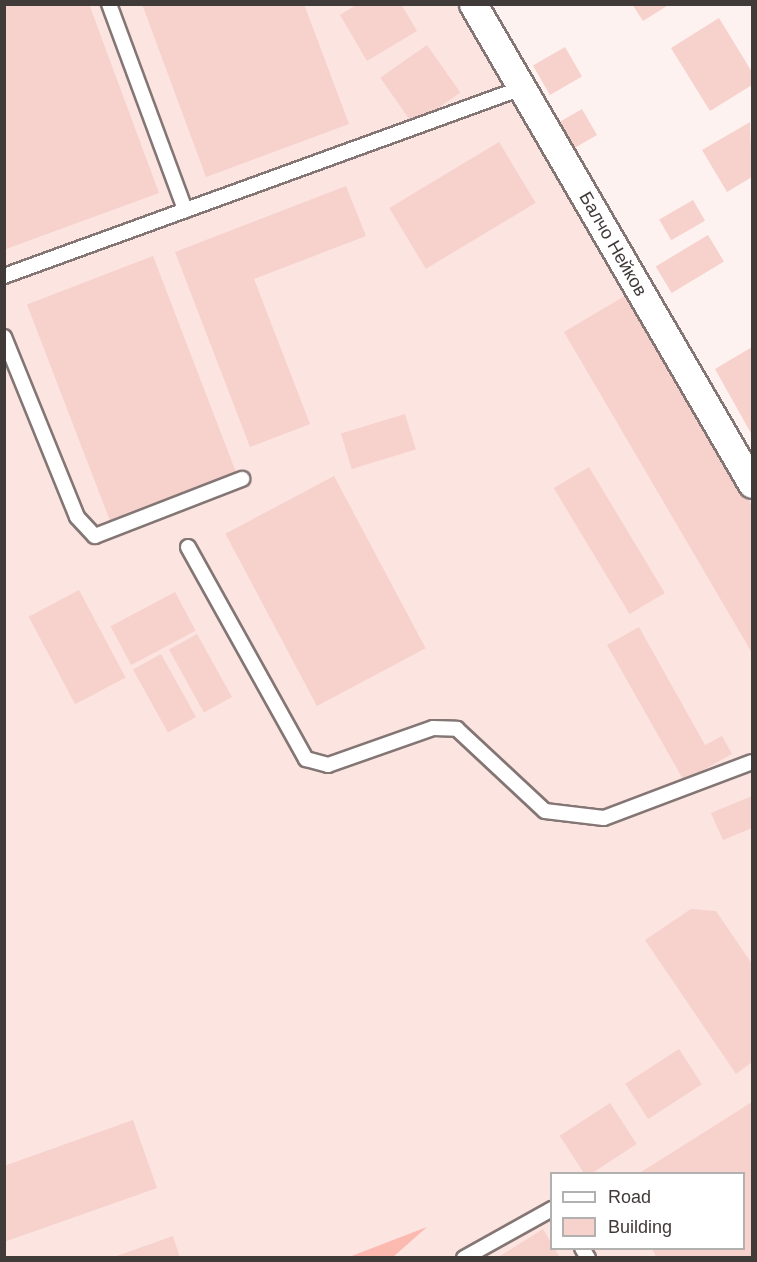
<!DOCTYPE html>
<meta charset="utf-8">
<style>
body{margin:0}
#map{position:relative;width:757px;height:1262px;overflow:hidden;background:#fef2f0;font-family:Arial,sans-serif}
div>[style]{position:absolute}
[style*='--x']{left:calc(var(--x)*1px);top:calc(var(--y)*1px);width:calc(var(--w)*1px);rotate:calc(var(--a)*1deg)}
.built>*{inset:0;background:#fce4e1}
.green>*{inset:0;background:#fcb9b0}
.building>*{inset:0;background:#f7d1cc;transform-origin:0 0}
.roads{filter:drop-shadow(2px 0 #837674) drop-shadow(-2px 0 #837674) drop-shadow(0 2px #837674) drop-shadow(0 -2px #837674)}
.service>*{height:14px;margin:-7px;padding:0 7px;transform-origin:7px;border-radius:7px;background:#fff}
.minor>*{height:27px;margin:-13.5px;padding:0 13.5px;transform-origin:13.5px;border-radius:13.5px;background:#fff}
span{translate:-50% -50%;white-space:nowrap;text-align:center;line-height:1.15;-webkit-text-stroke:4.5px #fff;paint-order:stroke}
.street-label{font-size:18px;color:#403a39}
.frame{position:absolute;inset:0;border:6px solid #403a39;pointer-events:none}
.legend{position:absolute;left:550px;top:1172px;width:195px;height:78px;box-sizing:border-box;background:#fff;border:2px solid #b3b0b0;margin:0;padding:8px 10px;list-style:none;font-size:18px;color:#403a39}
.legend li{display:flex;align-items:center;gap:12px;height:30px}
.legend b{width:30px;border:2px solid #b3b0b0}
</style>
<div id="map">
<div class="built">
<div style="clip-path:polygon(evenodd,5px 5px,459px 5px,752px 504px,752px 1257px,5px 1258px,5px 5px,552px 1174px,744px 1174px,744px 1248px,552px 1248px,552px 1174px)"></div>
</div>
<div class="green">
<div style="clip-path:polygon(427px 1227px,393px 1257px,349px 1257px)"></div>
</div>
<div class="building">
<div style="clip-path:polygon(4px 4px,89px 4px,159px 193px,6px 249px)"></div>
<div style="clip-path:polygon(142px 4px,304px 4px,349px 124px,206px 177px)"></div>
<div style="clip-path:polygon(358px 4px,401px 4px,417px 31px,367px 61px,340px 15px)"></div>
<div style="clip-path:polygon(632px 4px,670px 4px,643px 21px)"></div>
<div style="clip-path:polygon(719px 18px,752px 72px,752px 85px,710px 111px,671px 48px)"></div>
<div style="left:427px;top:45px;width:58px;height:57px;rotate:55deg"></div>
<div style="left:565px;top:47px;width:34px;height:37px;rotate:60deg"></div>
<div style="left:582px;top:109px;width:30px;height:26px;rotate:60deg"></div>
<div style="clip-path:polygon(750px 122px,752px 177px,727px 192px,702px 150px)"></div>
<div style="left:499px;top:142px;width:71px;height:128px;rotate:59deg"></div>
<div style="clip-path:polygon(346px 186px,366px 236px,254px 279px,310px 424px,250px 447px,175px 252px)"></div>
<div style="left:693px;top:200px;width:24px;height:39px;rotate:60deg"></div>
<div style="left:708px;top:235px;width:31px;height:61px;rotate:59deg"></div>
<div style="left:153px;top:256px;width:231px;height:135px;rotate:69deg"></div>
<div style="clip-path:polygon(628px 294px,752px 506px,752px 653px,564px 332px)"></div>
<div style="clip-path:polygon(752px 347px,752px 435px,715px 369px)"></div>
<div style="left:405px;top:414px;width:37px;height:67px;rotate:73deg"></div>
<div style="left:589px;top:467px;width:147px;height:41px;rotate:59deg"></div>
<div style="left:334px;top:476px;width:195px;height:123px;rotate:62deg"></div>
<div style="left:79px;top:590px;width:99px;height:57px;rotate:62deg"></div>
<div style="left:175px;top:592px;width:44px;height:73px;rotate:62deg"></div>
<div style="clip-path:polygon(639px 627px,705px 745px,722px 736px,732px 754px,684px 781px,607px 645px)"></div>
<div style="left:197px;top:634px;width:72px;height:32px;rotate:61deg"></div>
<div style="left:161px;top:654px;width:72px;height:32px;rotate:61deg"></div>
<div style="clip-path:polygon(752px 796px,752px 828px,723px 840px,711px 813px)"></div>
<div style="clip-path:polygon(691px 909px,716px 911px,752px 964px,752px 1062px,736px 1074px,645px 940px)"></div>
<div style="left:679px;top:1049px;width:42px;height:64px;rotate:57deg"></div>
<div style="clip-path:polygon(752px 1102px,752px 1258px,657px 1258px,651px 1248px,744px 1248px,744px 1174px,638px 1174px)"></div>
<div style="left:610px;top:1103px;width:49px;height:60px;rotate:57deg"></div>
<div style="clip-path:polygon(133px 1120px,157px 1188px,4px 1242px,4px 1166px)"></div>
<div style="clip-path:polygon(543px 1229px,560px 1258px,497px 1258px)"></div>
<div style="clip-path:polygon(173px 1236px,180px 1258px,114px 1258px,114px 1257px)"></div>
</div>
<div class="roads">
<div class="service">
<div style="--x:109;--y:4;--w:220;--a:69.7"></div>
<div style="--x:4;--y:276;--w:551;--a:-19.95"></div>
<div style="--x:4;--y:337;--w:194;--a:67.9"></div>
<div style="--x:77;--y:517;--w:26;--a:47"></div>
<div style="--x:95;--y:536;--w:158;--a:-21.2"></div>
<div style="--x:188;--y:547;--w:243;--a:60.9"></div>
<div style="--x:306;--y:759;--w:23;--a:15"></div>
<div style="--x:328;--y:765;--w:111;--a:-19.4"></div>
<div style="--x:433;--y:728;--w:24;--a:2"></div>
<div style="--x:457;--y:729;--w:120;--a:43"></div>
<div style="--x:545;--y:811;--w:59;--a:6.8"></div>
<div style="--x:604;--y:818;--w:158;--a:-20.7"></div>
<div style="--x:582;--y:1248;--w:12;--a:59"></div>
<div style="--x:464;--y:1258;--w:101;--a:-29.1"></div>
</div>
<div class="minor">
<div style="--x:473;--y:4;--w:555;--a:59.83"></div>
</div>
</div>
<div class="street-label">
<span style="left:613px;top:244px;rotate:60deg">Балчо Нейков</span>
</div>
<div class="frame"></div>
<ul class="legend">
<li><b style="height:8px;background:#fff"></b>Road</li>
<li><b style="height:16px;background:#f7d1cc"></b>Building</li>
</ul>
</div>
